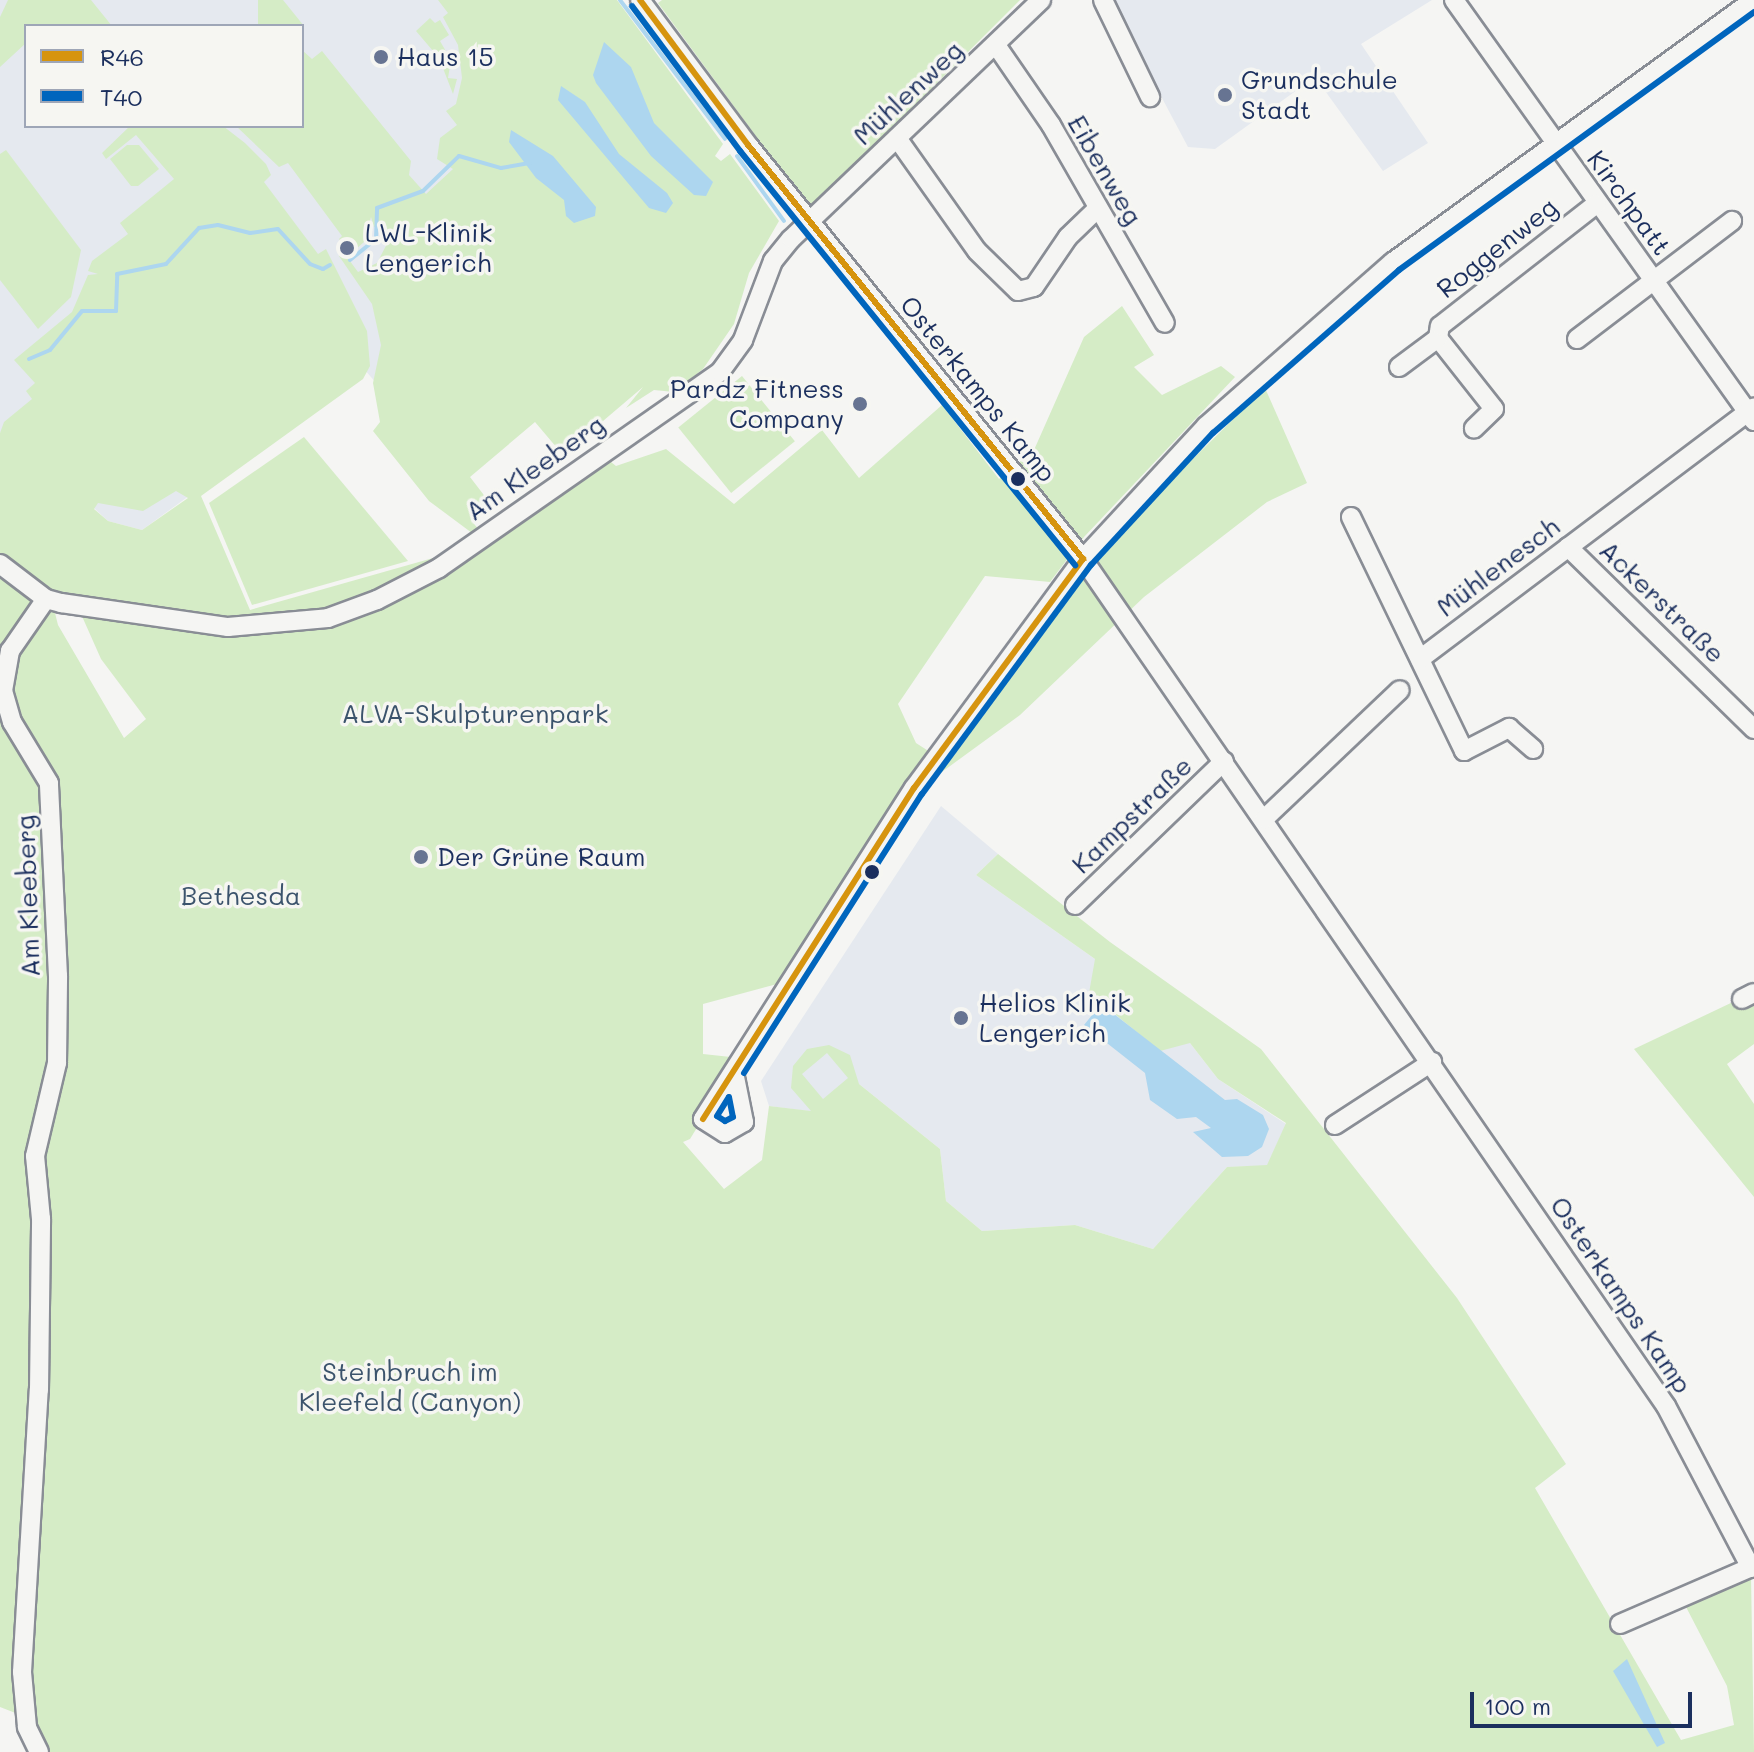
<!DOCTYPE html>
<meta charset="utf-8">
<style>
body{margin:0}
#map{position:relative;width:1754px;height:1752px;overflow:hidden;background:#f5f5f3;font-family:Mali,sans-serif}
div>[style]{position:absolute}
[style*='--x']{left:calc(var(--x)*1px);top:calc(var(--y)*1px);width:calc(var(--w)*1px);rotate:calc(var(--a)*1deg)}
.built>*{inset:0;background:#e5e9ef}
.green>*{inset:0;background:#d5ecc6;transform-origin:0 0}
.water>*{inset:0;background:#add6ef}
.stream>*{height:4px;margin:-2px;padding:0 2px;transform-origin:2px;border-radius:2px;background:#add6ef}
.roads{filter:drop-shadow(2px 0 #898d95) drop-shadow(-2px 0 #898d95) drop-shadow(0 2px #898d95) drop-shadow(0 -2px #898d95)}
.minor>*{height:18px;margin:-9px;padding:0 9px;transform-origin:9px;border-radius:9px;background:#f5f5f3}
.bus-1>*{height:6px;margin:-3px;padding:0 3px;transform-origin:3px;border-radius:3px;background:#d6940e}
.bus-2>*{height:6px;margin:-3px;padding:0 3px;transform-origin:3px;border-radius:3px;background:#0065bd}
.dots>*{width:22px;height:22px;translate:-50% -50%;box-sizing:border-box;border:4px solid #f6f6f2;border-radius:50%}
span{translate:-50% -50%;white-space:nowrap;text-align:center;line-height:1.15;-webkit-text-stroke:7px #f6f6f2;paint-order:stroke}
.poi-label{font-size:26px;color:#1b2f5e}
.left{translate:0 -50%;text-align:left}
.right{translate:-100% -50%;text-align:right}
.street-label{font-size:26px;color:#1b2f5e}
.park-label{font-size:26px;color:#3b536c}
.legend{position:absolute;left:24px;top:24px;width:280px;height:104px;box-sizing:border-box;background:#f6f6f2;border:2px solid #9ea6b7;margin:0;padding:10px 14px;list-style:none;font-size:24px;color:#1b2f5e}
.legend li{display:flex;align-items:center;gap:16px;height:40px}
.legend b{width:40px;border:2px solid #9ea6b7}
.scale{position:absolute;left:1470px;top:1692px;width:222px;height:36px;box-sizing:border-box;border:4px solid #1b2f5e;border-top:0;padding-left:10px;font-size:24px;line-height:28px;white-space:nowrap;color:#1b2f5e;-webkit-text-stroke:6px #f6f6f2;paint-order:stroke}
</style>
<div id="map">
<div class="built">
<div style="clip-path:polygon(evenodd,0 0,585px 0,430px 445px,364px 369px,142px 530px,108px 521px,5px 426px,0 433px,0 0,26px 26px,302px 26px,302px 126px,26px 126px,26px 26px)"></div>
<div style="clip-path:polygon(1110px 0,1432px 0,1361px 44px,1428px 143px,1383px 171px,1315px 77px,1215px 149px,1188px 147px)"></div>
<div style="clip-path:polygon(941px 806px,998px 854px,976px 875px,1095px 959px,1190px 1043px,1218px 1079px,1286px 1124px,1267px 1166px,1227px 1167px,1153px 1249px,1075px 1225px,982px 1231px,946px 1201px,940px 1149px,859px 1084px,831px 1114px,769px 1106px,761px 1081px)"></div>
</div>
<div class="green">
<div style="clip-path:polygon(8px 0,91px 0,112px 26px,26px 26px,26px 43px,0 67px,0 17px)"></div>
<div style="clip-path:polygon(258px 0,283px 0,304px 26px,258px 26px)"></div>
<div style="clip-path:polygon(evenodd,438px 0,617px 0,723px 144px,715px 156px,721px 161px,730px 154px,779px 221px,749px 273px,734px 324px,703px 369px,674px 392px,654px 390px,626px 408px,643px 387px,563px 455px,535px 422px,470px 477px,490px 503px,471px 520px,479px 530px,472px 533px,429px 501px,373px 431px,380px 422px,373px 383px,381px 345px,372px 304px,339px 256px,345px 247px,339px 239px,342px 236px,288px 163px,279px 167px,236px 126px,302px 126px,302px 50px,312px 59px,322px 51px,411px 161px,409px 175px,426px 194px,453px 169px,437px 159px,440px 138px,457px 125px,446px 111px,456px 104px,462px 78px,458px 45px,443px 17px,448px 13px,438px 0,371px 217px,374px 227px,389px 231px,390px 238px,377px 263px,358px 272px,347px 257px,364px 242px,371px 217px)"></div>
<div style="clip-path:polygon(662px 0,1020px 0,810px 210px,658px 3px)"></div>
<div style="clip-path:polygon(430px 18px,435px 23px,440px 20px,449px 35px,440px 41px,451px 60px,448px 78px,457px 79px,453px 94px,439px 58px,416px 31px)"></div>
<div style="clip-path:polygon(evenodd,130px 126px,223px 126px,245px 143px,266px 164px,271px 175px,264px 182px,318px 254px,326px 249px,367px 331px,370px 366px,363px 379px,201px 496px,250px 610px,433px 558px,443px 574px,611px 462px,616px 466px,666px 449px,734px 504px,822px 430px,859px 478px,942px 405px,999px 479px,1034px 450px,1084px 337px,1122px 306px,1154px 355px,1134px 367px,1162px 395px,1221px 366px,1235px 377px,1084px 537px,1050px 582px,985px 576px,898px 704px,916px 743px,930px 752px,781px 983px,703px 1004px,703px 1054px,740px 1058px,690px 1139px,683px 1142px,724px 1189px,762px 1160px,769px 1106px,811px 1111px,791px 1088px,793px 1066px,807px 1049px,829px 1045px,850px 1055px,859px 1084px,940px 1149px,946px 1201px,982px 1231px,1075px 1225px,1153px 1249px,1227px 1167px,1267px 1165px,1286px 1123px,1218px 1079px,1190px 1043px,1160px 1051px,1089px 993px,1095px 959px,976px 875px,998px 854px,1110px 942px,1261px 1049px,1457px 1298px,1566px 1464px,1535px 1488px,1681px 1740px,1734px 1725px,1727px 1686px,1685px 1605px,1751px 1576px,1754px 1752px,45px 1752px,36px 1738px,36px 1721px,0 1707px,0 433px,4px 422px,32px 399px,26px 391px,35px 383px,14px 360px,72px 312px,88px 275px,98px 274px,88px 271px,92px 261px,128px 234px,120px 223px,174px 179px,136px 135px,106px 159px,102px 153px,130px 126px,176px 491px,188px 498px,142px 530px,108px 521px,94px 509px,98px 503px,143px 511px,176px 491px,130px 126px,51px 597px,81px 614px,101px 659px,146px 719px,124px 738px,58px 625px,51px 597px,130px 126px,827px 1053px,848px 1078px,823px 1099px,802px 1074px,827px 1053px)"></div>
<div style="clip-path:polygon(127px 145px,139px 145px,159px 169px,138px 186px,131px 186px,110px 159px)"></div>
<div style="clip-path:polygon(6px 150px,81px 250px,71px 297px,38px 329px,0 280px,0 154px)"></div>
<div style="left:742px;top:376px;width:84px;height:82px;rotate:51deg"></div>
<div style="clip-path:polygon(1265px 388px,1307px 483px,1267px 502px,1144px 597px,1020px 715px,935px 777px,1092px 558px)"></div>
<div style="clip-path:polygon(304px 437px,408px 561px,252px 605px,209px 503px)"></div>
<div style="clip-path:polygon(1754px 992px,1754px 1044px,1727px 1064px,1754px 1104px,1754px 1197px,1634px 1049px)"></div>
</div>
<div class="water">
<div style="clip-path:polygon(604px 42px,631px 67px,654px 123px,713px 182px,706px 196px,694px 195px,651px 156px,596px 83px,593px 75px)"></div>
<div style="clip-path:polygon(561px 86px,585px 102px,619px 154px,667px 193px,673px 203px,666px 213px,649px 208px,558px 100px)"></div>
<div style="clip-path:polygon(511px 130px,553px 156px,596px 207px,595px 216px,574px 223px,566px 216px,564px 200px,536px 178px,509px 142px)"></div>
<div style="clip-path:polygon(1101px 1004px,1225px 1100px,1237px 1099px,1263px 1115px,1269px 1129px,1262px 1147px,1248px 1156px,1222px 1157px,1193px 1132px,1211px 1128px,1196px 1117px,1177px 1119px,1150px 1100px,1145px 1073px,1084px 1025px)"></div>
<div style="clip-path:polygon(1627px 1659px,1665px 1743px,1657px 1747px,1613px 1671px)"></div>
</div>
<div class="stream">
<div style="--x:620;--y:0;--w:174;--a:52.9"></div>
<div style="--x:737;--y:156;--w:80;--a:54.1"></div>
<div style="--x:350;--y:260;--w:33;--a:-39"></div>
<div style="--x:376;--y:239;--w:31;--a:-88"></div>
<div style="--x:377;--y:208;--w:49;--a:-20.3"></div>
<div style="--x:423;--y:191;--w:50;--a:-44.2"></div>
<div style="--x:459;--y:156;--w:44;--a:15.9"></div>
<div style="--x:501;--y:168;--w:29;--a:-10"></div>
<div style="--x:29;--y:359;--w:23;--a:-23"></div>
<div style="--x:50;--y:350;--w:50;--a:-50.6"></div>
<div style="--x:82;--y:311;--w:34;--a:0"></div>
<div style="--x:116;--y:311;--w:37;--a:-88"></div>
<div style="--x:117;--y:274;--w:50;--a:-11.5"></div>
<div style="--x:166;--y:264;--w:49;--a:-47.5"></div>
<div style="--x:199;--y:228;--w:19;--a:-9"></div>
<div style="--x:218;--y:225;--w:33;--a:14"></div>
<div style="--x:250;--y:233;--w:28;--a:-8"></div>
<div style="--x:278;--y:229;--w:47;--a:47.6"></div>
<div style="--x:310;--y:264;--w:14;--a:21"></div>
<div style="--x:323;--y:269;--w:8;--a:-30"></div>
</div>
<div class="roads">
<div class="minor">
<div style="--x:640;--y:0;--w:181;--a:53.3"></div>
<div style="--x:748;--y:145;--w:533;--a:51.02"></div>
<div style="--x:1083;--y:559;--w:1028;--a:55.46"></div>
<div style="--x:1666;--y:1406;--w:183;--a:62.3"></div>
<div style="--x:1103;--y:0;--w:108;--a:64.1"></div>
<div style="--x:1454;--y:0;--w:517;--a:54.53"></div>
<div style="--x:996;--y:45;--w:97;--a:55.5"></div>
<div style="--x:1051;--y:125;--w:228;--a:60.1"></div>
<div style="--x:897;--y:138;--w:138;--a:54.7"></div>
<div style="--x:977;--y:251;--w:57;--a:44.3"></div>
<div style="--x:1018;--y:291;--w:16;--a:-14"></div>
<div style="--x:1034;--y:287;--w:60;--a:-55.8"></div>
<div style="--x:1068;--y:237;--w:40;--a:-44"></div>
<div style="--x:1438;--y:338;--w:90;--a:51.7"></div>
<div style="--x:1494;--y:409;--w:28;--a:136"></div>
<div style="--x:1577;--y:339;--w:195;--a:-37.3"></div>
<div style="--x:1399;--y:367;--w:49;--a:-36.6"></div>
<div style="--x:1438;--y:338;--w:12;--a:-81"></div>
<div style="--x:1440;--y:326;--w:198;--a:-38"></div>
<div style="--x:1351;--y:517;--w:260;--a:64.2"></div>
<div style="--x:1464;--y:751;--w:51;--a:-27.1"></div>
<div style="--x:1509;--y:728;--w:32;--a:41"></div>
<div style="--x:1568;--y:547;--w:260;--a:44.4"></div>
<div style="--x:0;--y:564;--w:58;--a:37.3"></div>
<div style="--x:46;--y:599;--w:16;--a:15"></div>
<div style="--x:61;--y:603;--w:169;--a:8.2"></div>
<div style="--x:228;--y:627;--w:100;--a:-5.1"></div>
<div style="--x:328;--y:618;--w:52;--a:-20.2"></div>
<div style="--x:377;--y:600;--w:70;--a:-27.3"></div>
<div style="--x:439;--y:568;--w:343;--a:-34.9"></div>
<div style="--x:720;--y:372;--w:39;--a:-54"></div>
<div style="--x:743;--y:340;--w:85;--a:-69.2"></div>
<div style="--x:773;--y:261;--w:28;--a:-51"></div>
<div style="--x:791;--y:239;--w:346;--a:-43.7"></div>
<div style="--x:1420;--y:659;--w:418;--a:-37"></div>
<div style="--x:1264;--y:819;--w:187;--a:-43.5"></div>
<div style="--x:1075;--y:905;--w:207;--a:-44"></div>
<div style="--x:1742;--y:999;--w:13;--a:-27"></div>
<div style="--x:734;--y:1072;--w:51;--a:78.7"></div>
<div style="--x:744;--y:1122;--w:22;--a:150"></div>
<div style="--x:725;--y:1133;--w:26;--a:-148"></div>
<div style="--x:703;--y:1119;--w:393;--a:-57.5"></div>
<div style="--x:914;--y:788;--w:285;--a:-53.6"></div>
<div style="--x:1083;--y:559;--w:181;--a:-47.2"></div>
<div style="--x:1206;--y:426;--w:249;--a:-41.3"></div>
<div style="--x:1393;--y:262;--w:445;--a:-36"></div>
<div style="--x:1335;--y:1125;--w:116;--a:-33"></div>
<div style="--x:1620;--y:1624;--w:146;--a:-23.4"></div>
<div style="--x:39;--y:1752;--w:28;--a:-116"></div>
<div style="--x:27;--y:1727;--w:55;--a:-95.2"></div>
<div style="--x:22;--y:1672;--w:283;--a:-86.6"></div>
<div style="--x:39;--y:1390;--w:171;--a:-89.3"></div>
<div style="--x:41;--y:1219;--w:63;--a:-95.4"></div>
<div style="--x:35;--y:1156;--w:96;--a:-76.7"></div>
<div style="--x:57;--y:1063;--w:87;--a:-89.3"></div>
<div style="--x:58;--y:976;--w:193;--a:-92.7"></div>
<div style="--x:49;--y:783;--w:71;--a:-121.2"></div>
<div style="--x:12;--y:722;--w:32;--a:-106"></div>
<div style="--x:3;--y:691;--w:41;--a:-80.1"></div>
<div style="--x:10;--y:651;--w:63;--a:-55.3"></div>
</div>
</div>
<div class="bus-1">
<div style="--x:640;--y:0;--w:181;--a:53.3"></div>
<div style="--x:748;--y:145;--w:533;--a:51.02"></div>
<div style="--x:703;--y:1119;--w:393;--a:-57.5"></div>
<div style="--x:914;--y:788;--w:285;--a:-53.6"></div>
</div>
<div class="bus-2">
<div style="--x:632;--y:6;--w:181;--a:53.3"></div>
<div style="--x:740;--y:151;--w:533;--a:51.02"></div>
<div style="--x:744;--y:1073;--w:331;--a:-57.5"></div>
<div style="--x:922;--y:794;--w:285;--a:-53.6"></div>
<div style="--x:1091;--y:565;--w:180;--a:-47.3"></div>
<div style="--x:1213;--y:433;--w:247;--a:-41.2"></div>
<div style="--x:1399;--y:270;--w:439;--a:-36"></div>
<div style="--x:729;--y:1097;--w:20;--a:79"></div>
<div style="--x:733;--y:1117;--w:9;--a:153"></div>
<div style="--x:725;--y:1121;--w:9;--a:-148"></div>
<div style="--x:717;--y:1116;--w:22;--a:-58"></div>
</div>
<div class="dots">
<div style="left:381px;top:57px;background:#677492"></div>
<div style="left:1225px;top:95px;background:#677492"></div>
<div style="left:347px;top:248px;background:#677492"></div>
<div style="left:860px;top:404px;background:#677492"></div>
<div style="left:1018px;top:479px;background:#1b2f5e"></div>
<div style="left:421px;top:857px;background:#677492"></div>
<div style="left:872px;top:872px;background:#1b2f5e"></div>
<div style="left:961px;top:1018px;background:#677492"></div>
</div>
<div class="poi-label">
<span class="left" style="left:397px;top:57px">Haus 15</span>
<span class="left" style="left:1241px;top:95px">Grundschule<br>Stadt</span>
<span class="left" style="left:365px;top:248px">LWL-Klinik<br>Lengerich</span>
<span class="right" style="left:844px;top:404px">Pardz Fitness<br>Company</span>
<span class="left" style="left:437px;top:857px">Der Grüne Raum</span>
<span class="left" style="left:979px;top:1018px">Helios Klinik<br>Lengerich</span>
</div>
<div class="street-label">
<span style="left:908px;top:93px;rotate:-43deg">Mühlenweg</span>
<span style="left:1105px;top:170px;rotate:60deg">Eibenweg</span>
<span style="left:1629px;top:203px;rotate:54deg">Kirchpatt</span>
<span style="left:1497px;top:248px;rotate:-38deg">Roggenweg</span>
<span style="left:978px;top:389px;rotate:51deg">Osterkamps Kamp</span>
<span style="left:535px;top:468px;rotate:-35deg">Am Kleeberg</span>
<span style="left:1498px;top:567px;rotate:-37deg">Mühlenesch</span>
<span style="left:1662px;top:602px;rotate:44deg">Ackerstraße</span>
<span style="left:1132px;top:815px;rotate:-44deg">Kampstraße</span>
<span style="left:28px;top:896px;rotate:-92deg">Am Kleeberg</span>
<span style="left:1621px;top:1295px;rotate:56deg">Osterkamps Kamp</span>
</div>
<div class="park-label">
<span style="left:475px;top:714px">ALVA-Skulpturenpark</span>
<span style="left:241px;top:896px">Bethesda</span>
<span style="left:410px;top:1387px">Steinbruch im<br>Kleefeld (Canyon)</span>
</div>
<ul class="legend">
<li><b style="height:10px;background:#d6940e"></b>R46</li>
<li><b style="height:10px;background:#0065bd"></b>T40</li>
</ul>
<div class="scale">100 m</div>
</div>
